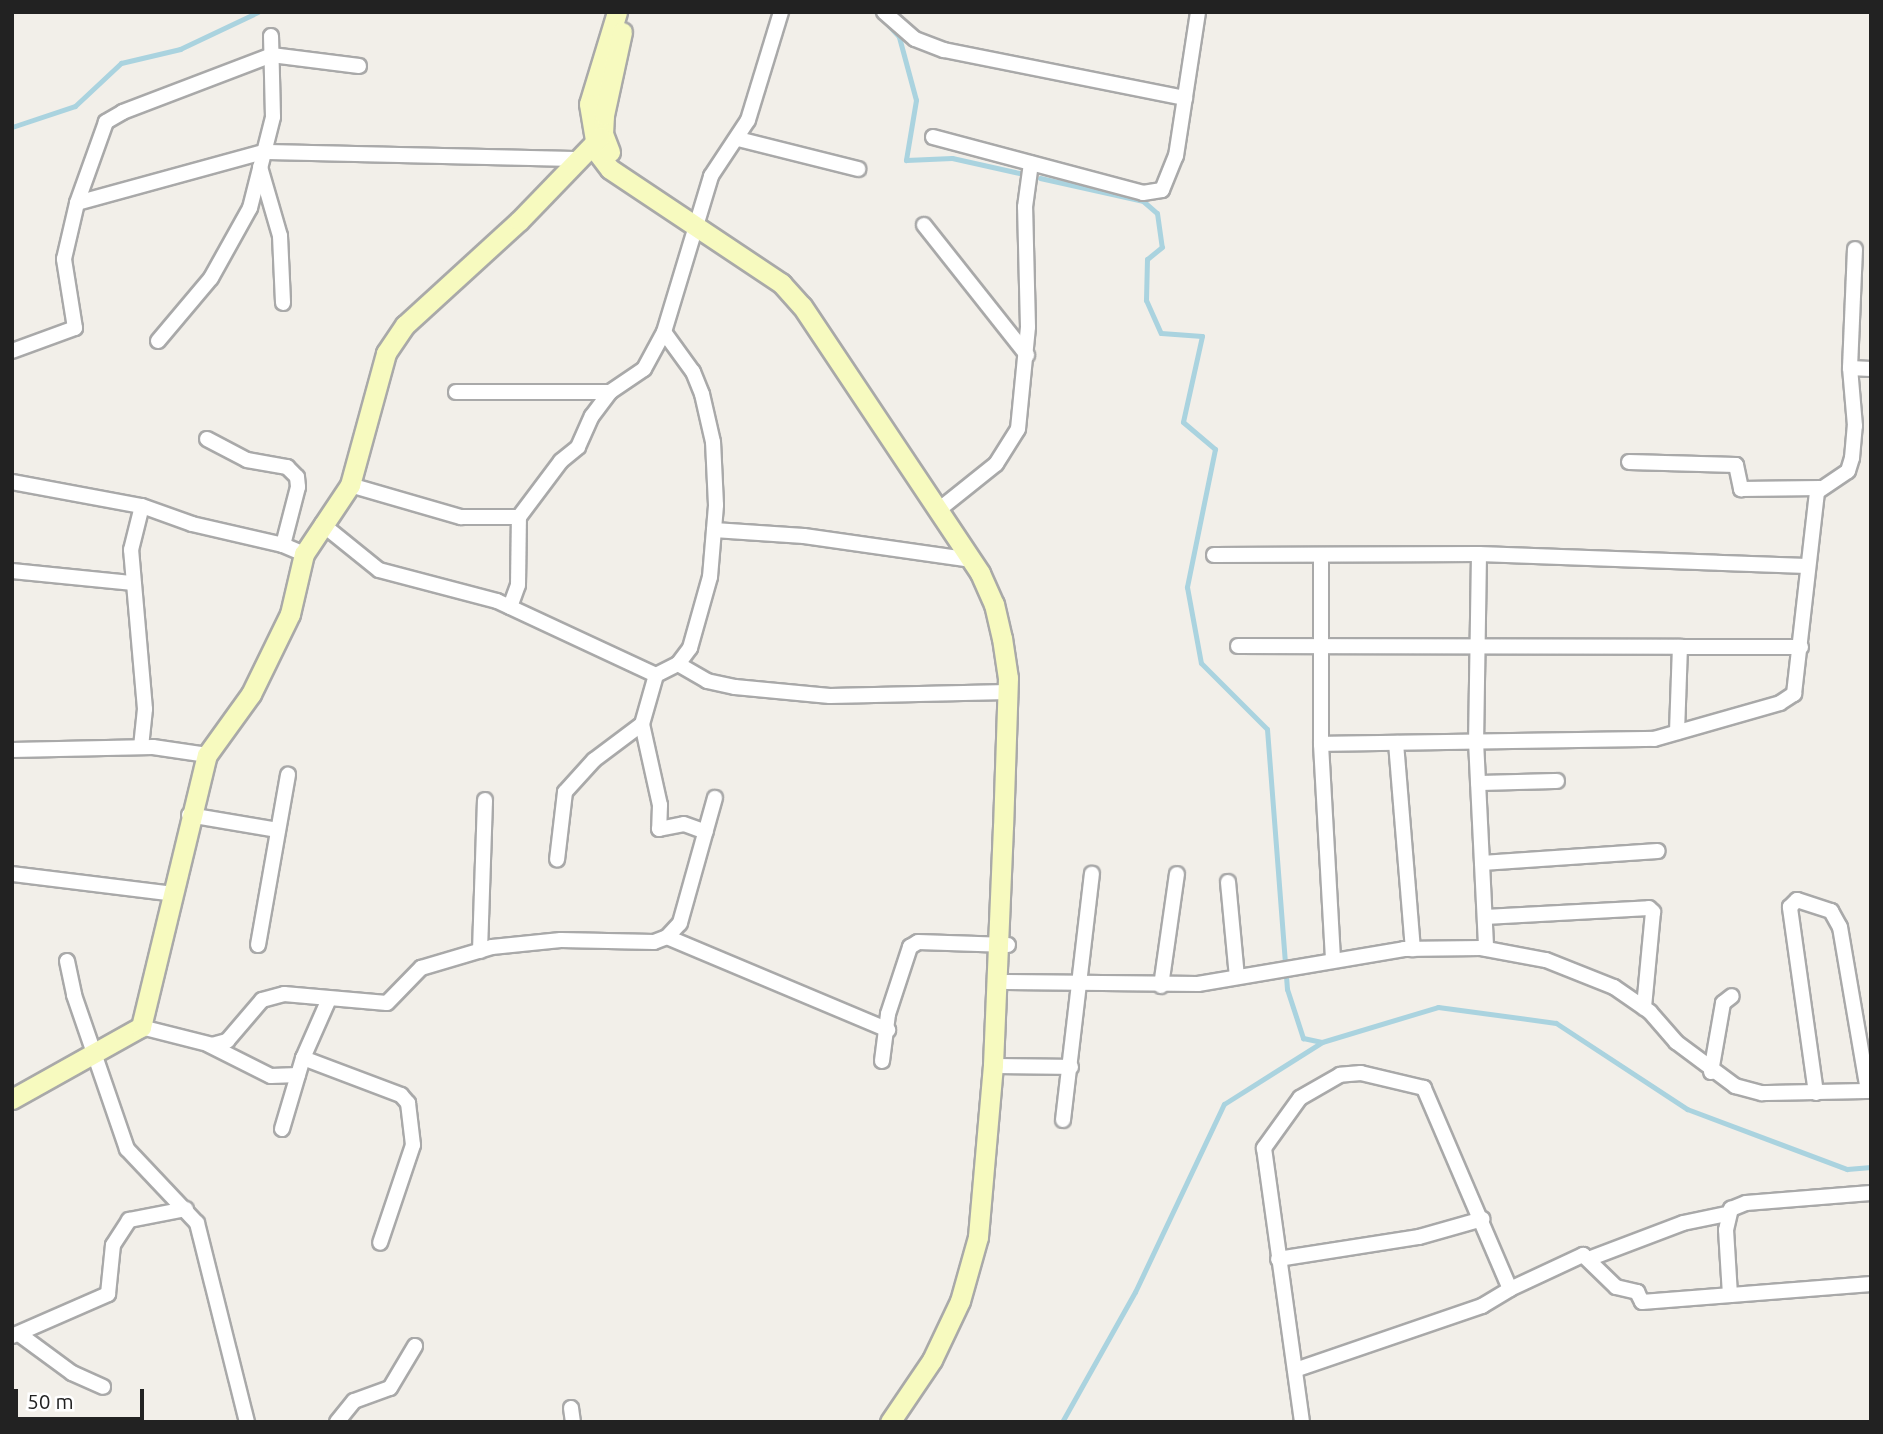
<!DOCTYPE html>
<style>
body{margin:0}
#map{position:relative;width:1883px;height:1434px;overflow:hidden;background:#f2efe9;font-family:Ubuntu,sans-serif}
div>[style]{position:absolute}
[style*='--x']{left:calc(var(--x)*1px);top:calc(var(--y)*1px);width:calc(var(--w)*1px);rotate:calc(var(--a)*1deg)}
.stream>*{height:5px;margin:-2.5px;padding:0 2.5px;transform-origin:2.5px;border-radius:2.5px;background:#aad3df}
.roads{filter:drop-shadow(2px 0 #a9a9a9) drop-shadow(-2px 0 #a9a9a9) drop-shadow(0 2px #a9a9a9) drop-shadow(0 -2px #a9a9a9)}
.street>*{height:14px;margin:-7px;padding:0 7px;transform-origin:7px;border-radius:7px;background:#fff}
.secondary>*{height:19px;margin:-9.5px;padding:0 9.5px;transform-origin:9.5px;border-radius:9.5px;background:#f7fabf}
span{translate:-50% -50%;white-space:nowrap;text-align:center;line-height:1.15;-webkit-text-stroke:6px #fff;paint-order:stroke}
.frame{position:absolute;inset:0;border:14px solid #222;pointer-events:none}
.scale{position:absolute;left:14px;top:1389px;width:130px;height:32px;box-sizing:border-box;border:4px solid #222;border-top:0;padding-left:9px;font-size:21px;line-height:24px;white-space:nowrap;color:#222;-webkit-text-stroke:5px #fff;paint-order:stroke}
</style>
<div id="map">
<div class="stream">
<div style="--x:876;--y:12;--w:34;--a:47"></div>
<div style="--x:899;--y:37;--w:65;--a:74.9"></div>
<div style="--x:916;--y:100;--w:61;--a:99.5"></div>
<div style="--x:906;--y:160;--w:46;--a:-2.5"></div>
<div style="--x:952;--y:158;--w:69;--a:12.6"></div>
<div style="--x:12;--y:127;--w:66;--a:-18.4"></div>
<div style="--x:75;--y:106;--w:63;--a:-43.1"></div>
<div style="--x:121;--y:63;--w:61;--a:-13.3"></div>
<div style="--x:180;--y:49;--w:86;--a:-25.4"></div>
<div style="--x:1040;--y:178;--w:106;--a:12.6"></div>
<div style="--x:1143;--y:201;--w:18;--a:41"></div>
<div style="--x:1157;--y:213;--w:34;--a:82"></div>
<div style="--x:1162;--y:247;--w:19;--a:141"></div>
<div style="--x:1147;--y:259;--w:41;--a:91.4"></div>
<div style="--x:1146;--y:300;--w:36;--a:66"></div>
<div style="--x:1161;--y:333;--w:41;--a:4.2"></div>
<div style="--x:1202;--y:336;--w:88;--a:102.5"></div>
<div style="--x:1183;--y:422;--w:42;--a:40.2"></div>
<div style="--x:1215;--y:449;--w:141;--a:101.5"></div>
<div style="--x:1187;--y:587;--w:77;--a:79.6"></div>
<div style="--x:1201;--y:663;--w:93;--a:45"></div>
<div style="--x:1267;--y:729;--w:261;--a:85.6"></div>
<div style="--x:1287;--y:989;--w:52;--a:71.9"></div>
<div style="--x:1303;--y:1038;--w:19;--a:12"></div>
<div style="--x:1062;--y:1422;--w:149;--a:-60.7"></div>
<div style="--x:1135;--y:1292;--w:208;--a:-64.7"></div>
<div style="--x:1224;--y:1104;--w:116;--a:-32.3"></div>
<div style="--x:1322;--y:1042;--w:121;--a:-16.8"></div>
<div style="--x:1438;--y:1007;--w:119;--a:7.7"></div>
<div style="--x:1556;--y:1023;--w:157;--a:33.3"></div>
<div style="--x:1687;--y:1109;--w:171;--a:20.6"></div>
<div style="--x:1847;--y:1169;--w:24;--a:-5"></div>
</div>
<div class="roads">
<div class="street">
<div style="--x:884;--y:12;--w:41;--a:41.1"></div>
<div style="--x:915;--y:39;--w:31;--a:21"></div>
<div style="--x:944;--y:50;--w:246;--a:11.3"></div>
<div style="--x:359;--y:66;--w:88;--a:-172.8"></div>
<div style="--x:272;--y:55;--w:160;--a:159.1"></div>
<div style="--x:123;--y:112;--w:20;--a:150"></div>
<div style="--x:106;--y:122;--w:86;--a:109.7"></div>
<div style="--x:77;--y:203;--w:194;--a:-15.3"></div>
<div style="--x:264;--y:152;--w:314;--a:1.3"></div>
<div style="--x:933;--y:137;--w:217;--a:14.9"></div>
<div style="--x:1143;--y:193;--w:19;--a:-9"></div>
<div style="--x:1162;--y:190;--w:37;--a:-68"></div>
<div style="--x:1176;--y:156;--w:146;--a:-81.3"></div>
<div style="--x:738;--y:139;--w:124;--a:14"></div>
<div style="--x:260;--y:167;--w:72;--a:73.8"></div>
<div style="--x:280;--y:236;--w:67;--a:87.4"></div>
<div style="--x:924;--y:225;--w:166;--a:51.6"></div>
<div style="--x:158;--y:341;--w:82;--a:-49.9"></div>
<div style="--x:211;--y:278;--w:80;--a:-60.9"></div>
<div style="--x:250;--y:208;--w:94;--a:-75.8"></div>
<div style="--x:273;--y:117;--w:81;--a:-91.4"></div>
<div style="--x:12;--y:351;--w:67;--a:-20.1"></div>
<div style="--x:75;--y:328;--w:70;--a:-99.1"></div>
<div style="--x:64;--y:259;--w:57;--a:-76.9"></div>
<div style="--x:1850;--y:368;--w:119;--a:-87.6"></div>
<div style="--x:456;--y:392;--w:154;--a:0"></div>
<div style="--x:207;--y:439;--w:45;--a:27.7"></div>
<div style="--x:247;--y:460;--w:41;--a:9.9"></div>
<div style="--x:287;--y:467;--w:14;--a:45"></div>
<div style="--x:297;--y:477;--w:10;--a:84"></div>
<div style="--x:298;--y:487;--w:60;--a:104.5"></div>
<div style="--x:1629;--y:462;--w:107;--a:1.6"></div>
<div style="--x:1736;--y:465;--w:25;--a:78"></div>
<div style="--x:1741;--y:489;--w:79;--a:-0.7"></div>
<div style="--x:12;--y:482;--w:132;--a:10.5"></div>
<div style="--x:142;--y:506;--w:53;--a:19.8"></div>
<div style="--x:192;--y:524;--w:93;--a:13"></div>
<div style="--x:283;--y:545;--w:23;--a:23"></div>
<div style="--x:350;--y:485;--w:116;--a:16.1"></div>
<div style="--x:461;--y:517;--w:58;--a:0"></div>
<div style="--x:946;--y:504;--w:64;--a:-38.7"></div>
<div style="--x:996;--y:464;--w:41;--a:-57.8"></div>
<div style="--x:1018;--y:429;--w:102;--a:-84.4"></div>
<div style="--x:1028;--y:327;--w:120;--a:-91.4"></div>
<div style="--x:1025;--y:207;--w:44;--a:-82.2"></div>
<div style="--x:322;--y:524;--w:73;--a:38.9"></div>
<div style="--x:379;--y:570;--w:122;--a:14.7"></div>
<div style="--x:497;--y:601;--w:175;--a:25"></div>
<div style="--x:656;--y:675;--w:51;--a:105.9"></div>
<div style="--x:642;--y:724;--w:60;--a:143.1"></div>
<div style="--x:594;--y:760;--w:43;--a:132.2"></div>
<div style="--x:565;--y:792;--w:68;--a:96.7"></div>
<div style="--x:714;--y:530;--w:90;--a:3.8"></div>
<div style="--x:804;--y:536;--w:170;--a:8.1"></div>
<div style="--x:1479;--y:554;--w:187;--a:90.9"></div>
<div style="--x:1476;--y:741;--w:208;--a:87.2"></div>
<div style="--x:1214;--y:555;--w:265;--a:-0.2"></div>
<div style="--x:1479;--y:554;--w:328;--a:2.1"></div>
<div style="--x:1321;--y:555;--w:189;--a:90"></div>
<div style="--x:12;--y:571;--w:122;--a:5.7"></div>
<div style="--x:510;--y:607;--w:23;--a:-70"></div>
<div style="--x:518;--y:585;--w:68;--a:-89.2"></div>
<div style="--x:519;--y:517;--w:70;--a:-53.1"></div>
<div style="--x:561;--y:461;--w:22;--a:-39"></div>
<div style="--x:578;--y:447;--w:34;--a:-66"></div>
<div style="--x:592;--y:416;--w:30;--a:-53"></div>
<div style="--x:610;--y:392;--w:41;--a:-34.1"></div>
<div style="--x:644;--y:369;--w:42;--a:-61.6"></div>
<div style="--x:664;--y:332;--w:163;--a:-73.2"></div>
<div style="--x:711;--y:176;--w:67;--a:-56.5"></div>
<div style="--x:748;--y:120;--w:113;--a:-73"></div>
<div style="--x:1238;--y:646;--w:442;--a:0.1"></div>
<div style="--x:678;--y:664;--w:34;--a:30"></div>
<div style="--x:707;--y:681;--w:29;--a:12"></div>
<div style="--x:735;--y:687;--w:95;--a:5.4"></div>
<div style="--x:830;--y:696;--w:178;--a:-1.3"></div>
<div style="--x:656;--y:675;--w:25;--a:-27"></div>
<div style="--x:678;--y:664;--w:20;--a:-53"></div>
<div style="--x:690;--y:648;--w:74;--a:-74.3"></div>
<div style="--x:710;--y:577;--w:72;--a:-85.2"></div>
<div style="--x:716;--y:505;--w:63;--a:-92.7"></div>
<div style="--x:713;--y:442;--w:49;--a:-102.9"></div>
<div style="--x:702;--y:394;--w:24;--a:-112"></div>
<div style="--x:693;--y:372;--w:49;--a:-125.9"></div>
<div style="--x:642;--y:724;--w:83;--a:77.5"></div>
<div style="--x:660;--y:805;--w:24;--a:92"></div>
<div style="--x:659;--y:829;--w:25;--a:-11"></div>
<div style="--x:684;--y:824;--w:23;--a:20"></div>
<div style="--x:1677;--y:732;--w:85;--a:-88"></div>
<div style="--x:1680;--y:647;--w:121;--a:0"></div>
<div style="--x:1396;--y:743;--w:207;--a:85.3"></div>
<div style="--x:141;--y:747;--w:38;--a:-84"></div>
<div style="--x:145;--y:709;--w:160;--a:-95"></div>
<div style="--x:131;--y:550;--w:45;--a:-76"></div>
<div style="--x:12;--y:750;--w:141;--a:-1.2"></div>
<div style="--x:153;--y:747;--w:55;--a:8.4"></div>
<div style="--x:1478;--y:783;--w:79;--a:-1.5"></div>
<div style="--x:189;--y:815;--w:90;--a:9.6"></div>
<div style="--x:1482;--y:863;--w:176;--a:-3.9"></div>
<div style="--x:12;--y:874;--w:164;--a:7"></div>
<div style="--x:1228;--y:882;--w:95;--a:84.6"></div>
<div style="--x:1485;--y:917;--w:164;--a:-3.1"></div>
<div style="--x:1649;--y:908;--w:6;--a:45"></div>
<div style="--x:1653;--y:912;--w:96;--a:95.4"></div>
<div style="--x:667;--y:937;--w:240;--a:22.8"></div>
<div style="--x:258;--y:945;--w:173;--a:-80"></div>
<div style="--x:480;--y:951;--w:151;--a:-88.1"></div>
<div style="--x:1333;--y:959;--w:215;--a:-93.2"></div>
<div style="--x:1321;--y:744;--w:333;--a:-0.9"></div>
<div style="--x:1654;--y:739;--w:131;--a:-15.9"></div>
<div style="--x:1780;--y:703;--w:17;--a:-33"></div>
<div style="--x:1794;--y:694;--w:203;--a:-83.5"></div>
<div style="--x:1817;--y:492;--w:37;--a:-34"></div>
<div style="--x:1848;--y:471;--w:14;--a:-73"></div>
<div style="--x:1852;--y:458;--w:32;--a:-85"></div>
<div style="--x:1855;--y:426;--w:58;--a:-94.9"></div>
<div style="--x:1850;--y:368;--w:21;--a:3"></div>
<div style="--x:67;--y:961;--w:35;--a:78"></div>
<div style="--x:74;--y:995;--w:163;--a:71"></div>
<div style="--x:127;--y:1149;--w:102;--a:46.6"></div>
<div style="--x:197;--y:1223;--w:205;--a:75.9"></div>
<div style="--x:1007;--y:982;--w:191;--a:0.6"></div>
<div style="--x:1198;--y:984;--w:209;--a:-9.6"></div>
<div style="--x:1404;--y:949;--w:77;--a:-0.7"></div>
<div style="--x:1481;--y:948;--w:66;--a:10.5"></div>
<div style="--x:1546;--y:960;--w:73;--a:21.7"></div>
<div style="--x:1614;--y:987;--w:44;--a:34.8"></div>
<div style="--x:1650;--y:1012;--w:40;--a:49"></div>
<div style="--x:1676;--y:1042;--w:74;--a:36.7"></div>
<div style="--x:1735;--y:1086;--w:28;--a:15"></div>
<div style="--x:1762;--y:1093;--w:109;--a:-1.1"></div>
<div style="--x:1161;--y:986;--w:113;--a:-81.9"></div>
<div style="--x:141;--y:1027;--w:73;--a:14.2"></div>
<div style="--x:212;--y:1045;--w:16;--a:-15"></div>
<div style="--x:227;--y:1041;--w:54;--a:-49.5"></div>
<div style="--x:262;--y:1000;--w:23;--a:-15"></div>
<div style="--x:284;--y:994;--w:103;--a:5"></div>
<div style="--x:387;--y:1003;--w:49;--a:-45.8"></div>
<div style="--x:421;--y:968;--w:74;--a:-16.5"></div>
<div style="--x:492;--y:947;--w:69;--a:-5.8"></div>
<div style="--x:561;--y:940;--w:93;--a:1.2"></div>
<div style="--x:654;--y:942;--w:14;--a:-21"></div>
<div style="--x:667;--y:937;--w:19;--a:-47"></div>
<div style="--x:680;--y:923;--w:130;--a:-74.4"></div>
<div style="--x:209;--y:1045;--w:69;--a:26.6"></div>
<div style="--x:271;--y:1076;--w:27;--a:-2"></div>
<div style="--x:303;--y:1058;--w:105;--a:20.7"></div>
<div style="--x:401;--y:1095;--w:11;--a:49"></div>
<div style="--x:408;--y:1103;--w:42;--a:83.2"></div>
<div style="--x:413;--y:1145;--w:103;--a:108.6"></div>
<div style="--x:882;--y:1061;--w:47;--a:-82.7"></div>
<div style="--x:888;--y:1014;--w:71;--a:-71.8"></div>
<div style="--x:910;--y:947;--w:9;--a:-32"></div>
<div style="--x:918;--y:942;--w:90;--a:1.9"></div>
<div style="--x:1003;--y:1066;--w:68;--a:0.8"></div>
<div style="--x:1711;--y:1072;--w:70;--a:-80.1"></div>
<div style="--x:1723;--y:1003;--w:11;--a:-38"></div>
<div style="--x:1816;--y:1093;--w:188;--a:-98"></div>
<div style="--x:1790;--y:907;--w:10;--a:-45"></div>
<div style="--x:1797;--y:900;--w:36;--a:18"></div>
<div style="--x:1831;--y:911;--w:18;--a:61"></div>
<div style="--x:1840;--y:927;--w:166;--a:80.3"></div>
<div style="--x:1063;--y:1120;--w:248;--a:-83.3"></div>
<div style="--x:282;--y:1129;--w:74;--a:-73.5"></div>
<div style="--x:303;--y:1058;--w:64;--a:-66.2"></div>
<div style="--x:1591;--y:1258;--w:98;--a:-20.8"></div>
<div style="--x:1683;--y:1223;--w:45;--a:-11.6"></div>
<div style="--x:1278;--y:1259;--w:143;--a:-8.9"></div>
<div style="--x:1419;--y:1237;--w:66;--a:-15.9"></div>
<div style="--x:1510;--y:1289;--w:81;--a:-25"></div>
<div style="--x:1583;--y:1255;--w:46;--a:44.1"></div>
<div style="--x:1616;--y:1287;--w:22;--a:13"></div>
<div style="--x:1637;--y:1292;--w:11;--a:63"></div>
<div style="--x:1642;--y:1302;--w:230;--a:-4.5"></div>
<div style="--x:1730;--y:1295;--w:65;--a:-93.5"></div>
<div style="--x:1726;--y:1230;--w:22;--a:-77"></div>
<div style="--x:1731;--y:1209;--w:16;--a:-22"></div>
<div style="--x:1746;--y:1203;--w:125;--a:-4.6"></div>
<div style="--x:19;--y:1334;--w:66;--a:36.3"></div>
<div style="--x:72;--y:1373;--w:34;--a:24"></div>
<div style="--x:12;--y:1336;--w:105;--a:-23.6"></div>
<div style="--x:108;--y:1294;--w:49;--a:-84.2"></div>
<div style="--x:113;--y:1245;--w:30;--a:-57"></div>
<div style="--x:129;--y:1220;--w:58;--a:-10.9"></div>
<div style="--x:1295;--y:1370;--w:198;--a:-18.9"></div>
<div style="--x:1482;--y:1306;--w:33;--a:-31"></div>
<div style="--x:1510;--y:1289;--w:219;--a:-113.2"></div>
<div style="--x:1424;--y:1088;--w:65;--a:-166.6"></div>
<div style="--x:1361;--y:1073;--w:21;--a:175"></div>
<div style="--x:1340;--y:1075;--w:46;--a:150.1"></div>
<div style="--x:1300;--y:1098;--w:62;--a:125.8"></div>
<div style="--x:1264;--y:1148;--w:277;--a:82.1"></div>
<div style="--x:571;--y:1408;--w:14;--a:82"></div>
<div style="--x:337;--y:1422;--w:27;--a:-51"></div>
<div style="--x:354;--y:1401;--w:38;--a:-20"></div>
<div style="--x:390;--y:1388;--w:49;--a:-59.2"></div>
</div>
<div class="secondary">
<div style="--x:617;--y:12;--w:96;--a:106.9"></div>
<div style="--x:589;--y:104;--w:49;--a:80.5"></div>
<div style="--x:597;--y:152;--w:21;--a:53"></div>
<div style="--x:610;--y:169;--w:206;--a:33.7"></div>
<div style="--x:781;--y:283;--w:31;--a:48"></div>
<div style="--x:802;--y:306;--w:321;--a:56.3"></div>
<div style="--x:980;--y:573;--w:34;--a:66"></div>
<div style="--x:994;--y:604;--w:35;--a:77"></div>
<div style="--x:1002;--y:638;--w:40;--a:81.5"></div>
<div style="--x:1008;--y:678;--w:148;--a:91.9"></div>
<div style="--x:1003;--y:826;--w:239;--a:92.4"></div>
<div style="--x:993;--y:1065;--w:173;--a:95"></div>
<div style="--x:978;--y:1237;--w:66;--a:105.7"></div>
<div style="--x:960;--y:1301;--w:65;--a:115.4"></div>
<div style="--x:932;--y:1360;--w:75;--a:124.1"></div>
<div style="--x:610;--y:152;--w:19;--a:-111"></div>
<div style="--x:603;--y:134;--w:19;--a:-87"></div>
<div style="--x:604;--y:115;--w:85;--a:-77.8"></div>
<div style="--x:12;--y:1099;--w:148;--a:-29.2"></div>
<div style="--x:141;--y:1027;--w:280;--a:-76.4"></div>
<div style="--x:207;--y:755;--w:75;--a:-54.2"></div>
<div style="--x:251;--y:694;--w:89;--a:-64"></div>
<div style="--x:290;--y:614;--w:62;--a:-76.9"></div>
<div style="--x:304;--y:554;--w:83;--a:-56.3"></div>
<div style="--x:350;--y:485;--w:137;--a:-74.7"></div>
<div style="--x:386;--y:353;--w:34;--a:-56"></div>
<div style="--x:405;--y:325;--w:154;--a:-42.4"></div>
<div style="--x:519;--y:221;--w:117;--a:-46"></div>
</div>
</div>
<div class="frame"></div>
<div class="scale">50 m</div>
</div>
